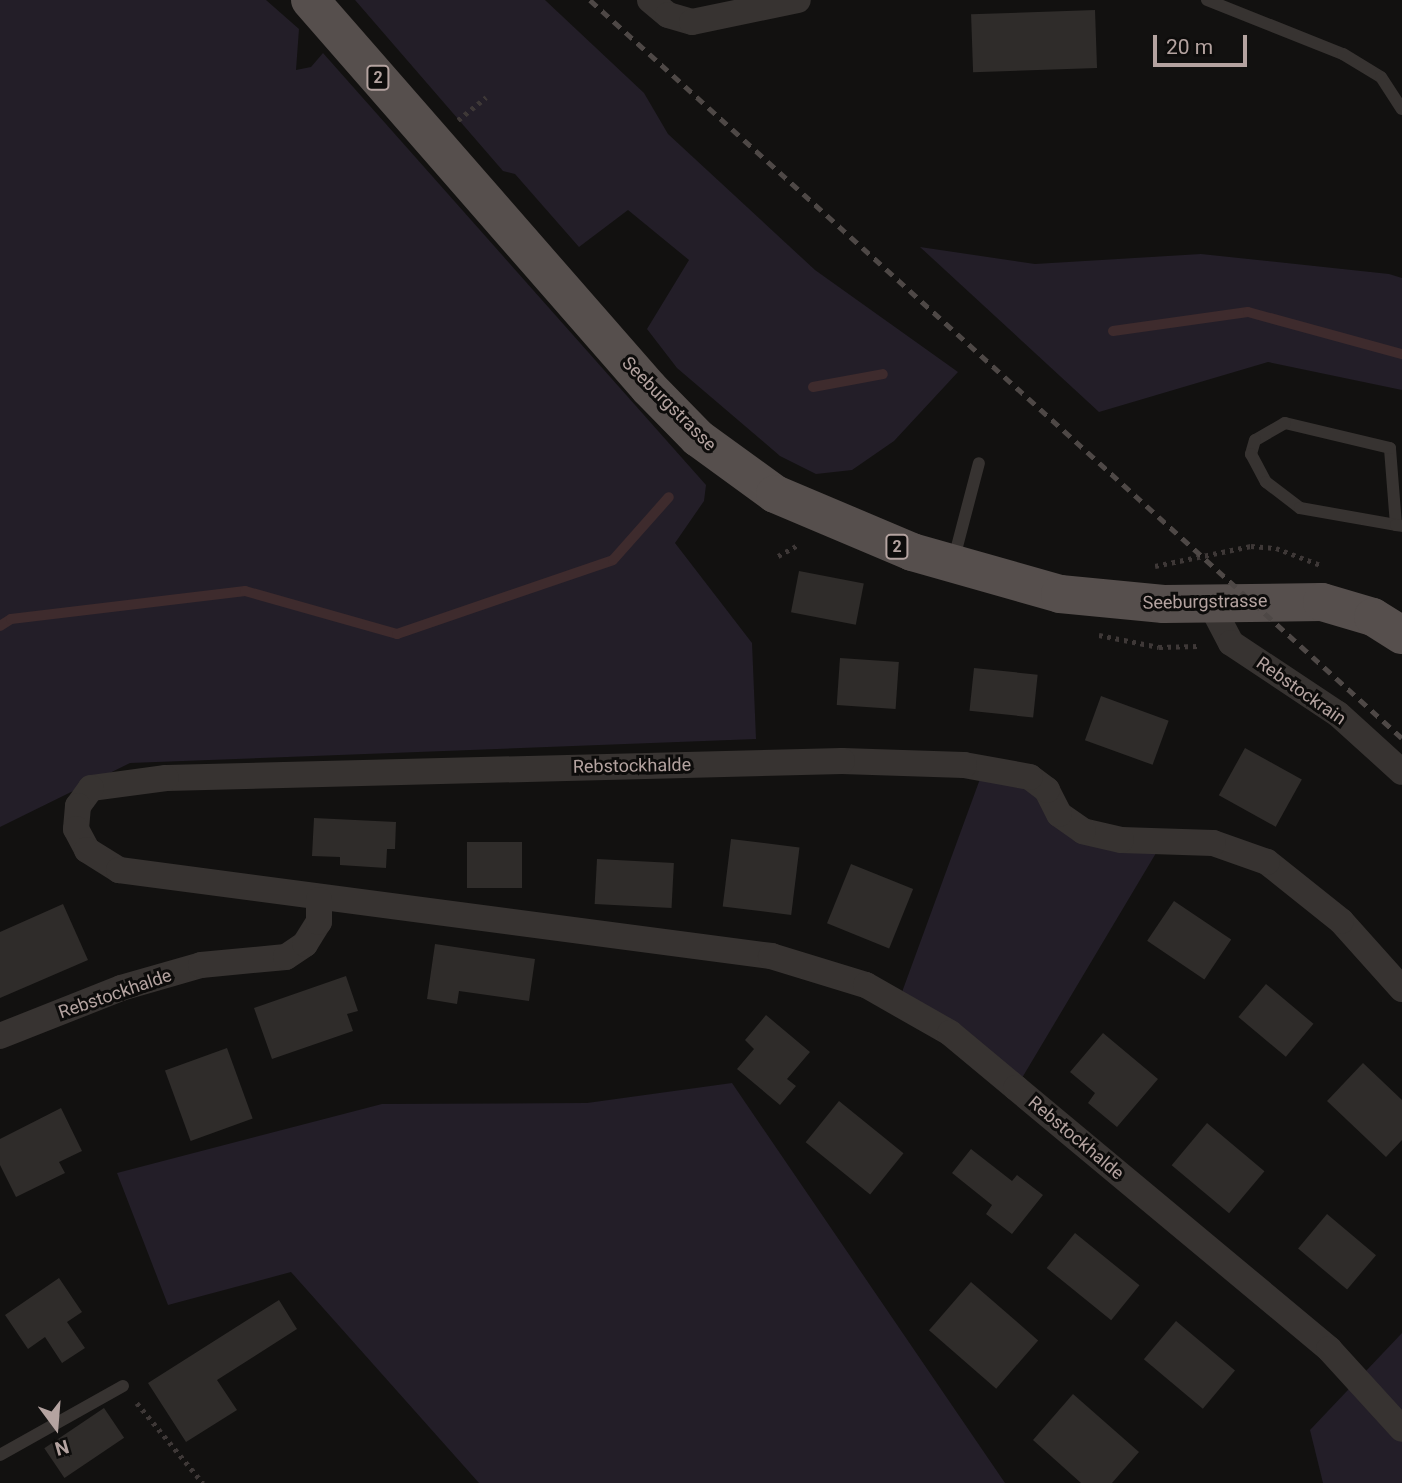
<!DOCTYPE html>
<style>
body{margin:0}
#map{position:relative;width:1402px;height:1483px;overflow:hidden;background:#121110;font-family:Roboto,sans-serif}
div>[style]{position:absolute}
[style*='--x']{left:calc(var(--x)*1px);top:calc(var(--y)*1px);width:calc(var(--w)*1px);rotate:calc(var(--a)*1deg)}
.green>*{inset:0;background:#231e28}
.stream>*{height:10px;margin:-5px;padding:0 5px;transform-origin:5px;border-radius:5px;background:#3e2b2d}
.building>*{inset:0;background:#2f2c2a;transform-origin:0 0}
.path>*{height:4.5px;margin-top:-2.25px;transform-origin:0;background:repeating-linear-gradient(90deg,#3e3837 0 3.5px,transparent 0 8.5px)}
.service>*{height:12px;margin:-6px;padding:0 6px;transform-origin:6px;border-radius:6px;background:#373331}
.minor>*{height:26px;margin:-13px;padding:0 13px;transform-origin:13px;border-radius:13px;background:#373331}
.primary>*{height:38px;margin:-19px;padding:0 19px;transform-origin:19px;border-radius:19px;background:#564f4d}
.rail>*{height:5px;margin-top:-2.5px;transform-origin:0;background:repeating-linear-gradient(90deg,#4e4846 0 9px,transparent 0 16px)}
span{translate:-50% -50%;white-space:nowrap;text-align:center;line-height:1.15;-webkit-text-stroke:6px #0d0c0b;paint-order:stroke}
.shield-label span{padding:2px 5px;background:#0d0c0b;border:2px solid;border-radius:5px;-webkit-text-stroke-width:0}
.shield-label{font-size:16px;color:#b4a3a0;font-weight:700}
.street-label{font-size:18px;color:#b4a3a0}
.north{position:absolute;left:21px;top:1392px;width:70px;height:70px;-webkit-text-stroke:5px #0d0c0b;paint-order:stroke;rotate:164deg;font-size:19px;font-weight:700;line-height:28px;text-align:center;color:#b4a3a0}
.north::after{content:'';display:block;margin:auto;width:24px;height:32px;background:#b4a3a0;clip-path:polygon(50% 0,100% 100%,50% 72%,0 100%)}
.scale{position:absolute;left:1153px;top:35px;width:94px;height:32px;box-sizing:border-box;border:4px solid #b4a3a0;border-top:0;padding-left:9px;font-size:21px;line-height:24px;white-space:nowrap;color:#b4a3a0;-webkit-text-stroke:5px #0d0c0b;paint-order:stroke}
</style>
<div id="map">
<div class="green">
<div style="clip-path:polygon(0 0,266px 0,299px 29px,296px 70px,311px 67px,323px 53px,706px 485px,704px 501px,675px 543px,752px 643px,756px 739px,130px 763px,0 827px)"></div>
<div style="clip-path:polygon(355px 0,545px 0,644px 93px,668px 134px,815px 270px,958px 372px,894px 441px,852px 470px,816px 474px,780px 456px,677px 368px,647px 329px,689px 260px,628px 210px,579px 247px,515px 174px,503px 171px)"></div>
<div style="clip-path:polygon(920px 247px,1035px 264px,1201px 254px,1389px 274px,1402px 278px,1402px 390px,1268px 362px,1099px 412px)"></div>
<div style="clip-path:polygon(984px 768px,1030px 777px,1059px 814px,1162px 843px,1016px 1088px,898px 1003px)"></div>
<div style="clip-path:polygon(732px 1083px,1005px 1483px,479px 1483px,291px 1272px,168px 1305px,117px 1173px,382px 1104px,587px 1103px)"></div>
<div style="clip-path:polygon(1402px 1333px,1402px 1483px,1323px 1483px,1310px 1430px)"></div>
</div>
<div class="stream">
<div style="--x:1113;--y:331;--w:136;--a:-8"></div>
<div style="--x:1248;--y:312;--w:160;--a:15.3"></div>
<div style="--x:813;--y:387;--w:71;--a:-10.5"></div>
<div style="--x:0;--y:626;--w:13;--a:-32"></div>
<div style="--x:11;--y:619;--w:236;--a:-6.8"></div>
<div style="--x:245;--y:591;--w:158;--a:15.8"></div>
<div style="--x:397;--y:634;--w:228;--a:-18.9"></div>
<div style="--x:613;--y:560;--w:84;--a:-48.4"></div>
</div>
<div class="building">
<div style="left:1095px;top:10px;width:58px;height:124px;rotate:88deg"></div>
<div style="left:799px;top:571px;width:66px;height:42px;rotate:11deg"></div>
<div style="left:840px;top:658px;width:59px;height:47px;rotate:4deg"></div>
<div style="left:974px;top:668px;width:64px;height:43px;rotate:6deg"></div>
<div style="left:1101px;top:696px;width:72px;height:47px;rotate:20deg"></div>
<div style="left:1245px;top:748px;width:65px;height:54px;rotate:29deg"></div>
<div style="clip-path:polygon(314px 818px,396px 822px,395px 849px,387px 849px,386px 868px,340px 865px,340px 857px,312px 856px)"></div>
<div style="left:731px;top:839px;width:69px;height:68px;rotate:7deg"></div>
<div style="left:467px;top:842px;width:55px;height:46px"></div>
<div style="left:597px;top:859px;width:77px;height:45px;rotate:3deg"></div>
<div style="left:851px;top:864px;width:67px;height:64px;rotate:22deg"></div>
<div style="left:1174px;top:901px;width:69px;height:48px;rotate:34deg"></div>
<div style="clip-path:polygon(63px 904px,88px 960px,0 998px,0 932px)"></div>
<div style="clip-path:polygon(435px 944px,535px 959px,529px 1001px,459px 991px,457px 1004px,427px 999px)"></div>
<div style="clip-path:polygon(346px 976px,358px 1011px,347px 1014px,353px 1031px,272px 1059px,254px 1008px)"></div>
<div style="left:1266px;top:984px;width:62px;height:43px;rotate:40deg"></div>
<div style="clip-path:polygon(766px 1015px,810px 1052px,787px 1079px,796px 1086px,780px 1105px,737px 1069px,754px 1049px,745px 1040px)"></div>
<div style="clip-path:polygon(1103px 1033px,1158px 1079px,1117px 1127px,1088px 1103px,1095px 1093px,1070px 1072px)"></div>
<div style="left:227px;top:1048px;width:75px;height:66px;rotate:70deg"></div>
<div style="clip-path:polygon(1363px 1063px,1402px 1100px,1402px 1140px,1386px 1157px,1327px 1101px)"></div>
<div style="left:839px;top:1101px;width:83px;height:53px;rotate:39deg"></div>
<div style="clip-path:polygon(61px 1108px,82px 1151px,59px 1162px,65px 1173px,16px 1197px,0 1165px,0 1139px)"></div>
<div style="left:1207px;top:1123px;width:75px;height:55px;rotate:40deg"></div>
<div style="clip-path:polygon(971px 1149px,1012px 1181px,1017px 1175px,1043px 1195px,1012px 1234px,986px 1214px,992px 1205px,952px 1173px)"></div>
<div style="left:1327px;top:1214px;width:64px;height:45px;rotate:40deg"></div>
<div style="left:1075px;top:1233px;width:83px;height:45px;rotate:39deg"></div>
<div style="clip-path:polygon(59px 1278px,82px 1312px,67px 1322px,85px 1348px,62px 1363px,45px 1337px,28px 1349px,5px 1315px)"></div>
<div style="left:971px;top:1282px;width:89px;height:64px;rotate:41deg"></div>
<div style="clip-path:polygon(279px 1300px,297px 1329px,217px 1380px,237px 1410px,186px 1442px,148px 1383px)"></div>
<div style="left:1176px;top:1321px;width:77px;height:50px;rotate:40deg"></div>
<div style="clip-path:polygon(1073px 1394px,1139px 1452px,1112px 1483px,1081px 1483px,1033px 1440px)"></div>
<div style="left:104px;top:1408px;width:36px;height:72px;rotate:56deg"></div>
</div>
<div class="path">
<div style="--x:458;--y:120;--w:36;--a:-39"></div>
<div style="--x:778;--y:556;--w:25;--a:-29"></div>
<div style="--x:1155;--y:566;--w:98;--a:-11.8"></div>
<div style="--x:1251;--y:546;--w:25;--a:5"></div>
<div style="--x:1276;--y:548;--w:50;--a:21"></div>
<div style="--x:1099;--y:635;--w:61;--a:11.3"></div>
<div style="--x:1159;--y:647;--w:40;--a:-1.4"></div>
<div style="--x:137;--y:1403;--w:104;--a:50.5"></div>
</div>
<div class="service">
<div style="--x:1207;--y:0;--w:146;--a:21.7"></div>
<div style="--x:1343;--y:54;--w:44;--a:31.2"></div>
<div style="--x:1381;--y:77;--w:38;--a:57"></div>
<div style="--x:1396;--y:525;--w:77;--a:-94.5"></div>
<div style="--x:1390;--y:448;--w:108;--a:-166.6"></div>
<div style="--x:1285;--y:423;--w:34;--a:150"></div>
<div style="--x:1255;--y:440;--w:15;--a:106"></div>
<div style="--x:1251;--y:454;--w:32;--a:62"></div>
<div style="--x:1266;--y:482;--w:43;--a:37.4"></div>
<div style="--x:1300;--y:508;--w:97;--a:10"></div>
<div style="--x:1396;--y:525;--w:6;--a:9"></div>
<div style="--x:954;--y:558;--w:98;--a:-75.3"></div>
<div style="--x:0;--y:1455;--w:141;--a:-29.3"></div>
</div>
<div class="minor">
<div style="--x:650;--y:0;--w:23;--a:40"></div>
<div style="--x:668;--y:15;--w:25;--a:16"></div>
<div style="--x:692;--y:22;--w:108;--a:-11.7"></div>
<div style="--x:1210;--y:603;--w:45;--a:62.3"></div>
<div style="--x:1231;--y:643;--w:128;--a:33.6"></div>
<div style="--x:1338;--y:714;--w:86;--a:42.2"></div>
<div style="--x:1402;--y:989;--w:91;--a:-131.9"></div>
<div style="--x:1341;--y:921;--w:95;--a:-141.4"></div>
<div style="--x:1267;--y:862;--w:57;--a:-160.6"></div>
<div style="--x:1213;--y:843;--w:92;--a:-178.1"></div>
<div style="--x:1121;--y:840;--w:39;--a:-167"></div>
<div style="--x:1083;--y:831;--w:29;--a:-145"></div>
<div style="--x:1059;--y:814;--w:27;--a:-117"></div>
<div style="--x:1047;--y:790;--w:21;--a:-143"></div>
<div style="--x:1030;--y:777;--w:67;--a:-169.7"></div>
<div style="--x:964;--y:765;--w:122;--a:-178.1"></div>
<div style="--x:842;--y:761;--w:676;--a:178.56"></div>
<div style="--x:166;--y:778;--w:76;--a:172.4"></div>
<div style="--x:91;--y:788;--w:22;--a:126"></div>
<div style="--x:78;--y:806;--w:23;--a:95"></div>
<div style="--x:76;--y:829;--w:24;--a:62"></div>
<div style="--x:87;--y:850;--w:38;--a:32"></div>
<div style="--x:119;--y:870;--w:658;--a:7.51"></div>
<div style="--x:771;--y:956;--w:99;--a:17"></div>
<div style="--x:866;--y:985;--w:97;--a:29.7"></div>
<div style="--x:950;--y:1033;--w:86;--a:39.8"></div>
<div style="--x:1016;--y:1088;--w:408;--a:39.8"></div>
<div style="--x:1329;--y:1349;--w:108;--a:47.6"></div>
<div style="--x:0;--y:1036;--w:130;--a:-21.6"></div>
<div style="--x:121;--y:988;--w:83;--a:-16"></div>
<div style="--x:201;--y:965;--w:85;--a:-5.4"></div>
<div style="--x:286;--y:957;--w:23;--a:-34"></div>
<div style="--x:305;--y:944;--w:26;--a:-58"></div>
<div style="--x:319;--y:922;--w:22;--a:-90"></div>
</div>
<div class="primary">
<div style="--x:310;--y:0;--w:515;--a:48.86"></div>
<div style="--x:649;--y:388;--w:70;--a:45.6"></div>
<div style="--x:698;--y:438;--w:95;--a:36"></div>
<div style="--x:775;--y:494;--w:149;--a:22.9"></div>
<div style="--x:912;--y:552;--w:154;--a:15.8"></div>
<div style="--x:1060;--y:594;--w:104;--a:5.5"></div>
<div style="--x:1164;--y:604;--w:158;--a:-0.7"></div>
<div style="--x:1322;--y:602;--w:53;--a:16.4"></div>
<div style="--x:1373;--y:617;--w:34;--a:32"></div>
</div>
<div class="rail">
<div style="--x:590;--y:0;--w:1097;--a:42.27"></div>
</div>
<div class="shield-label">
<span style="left:378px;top:78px">2</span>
<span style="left:897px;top:547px">2</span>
</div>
<div class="street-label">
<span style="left:669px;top:404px;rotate:45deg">Seeburgstrasse</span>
<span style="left:1205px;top:602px;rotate:-1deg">Seeburgstrasse</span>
<span style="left:1301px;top:691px;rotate:35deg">Rebstockrain</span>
<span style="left:632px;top:766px;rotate:-1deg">Rebstockhalde</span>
<span style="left:115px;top:994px;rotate:-19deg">Rebstockhalde</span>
<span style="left:1076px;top:1138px;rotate:40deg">Rebstockhalde</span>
</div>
<div class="north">N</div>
<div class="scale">20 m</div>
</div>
